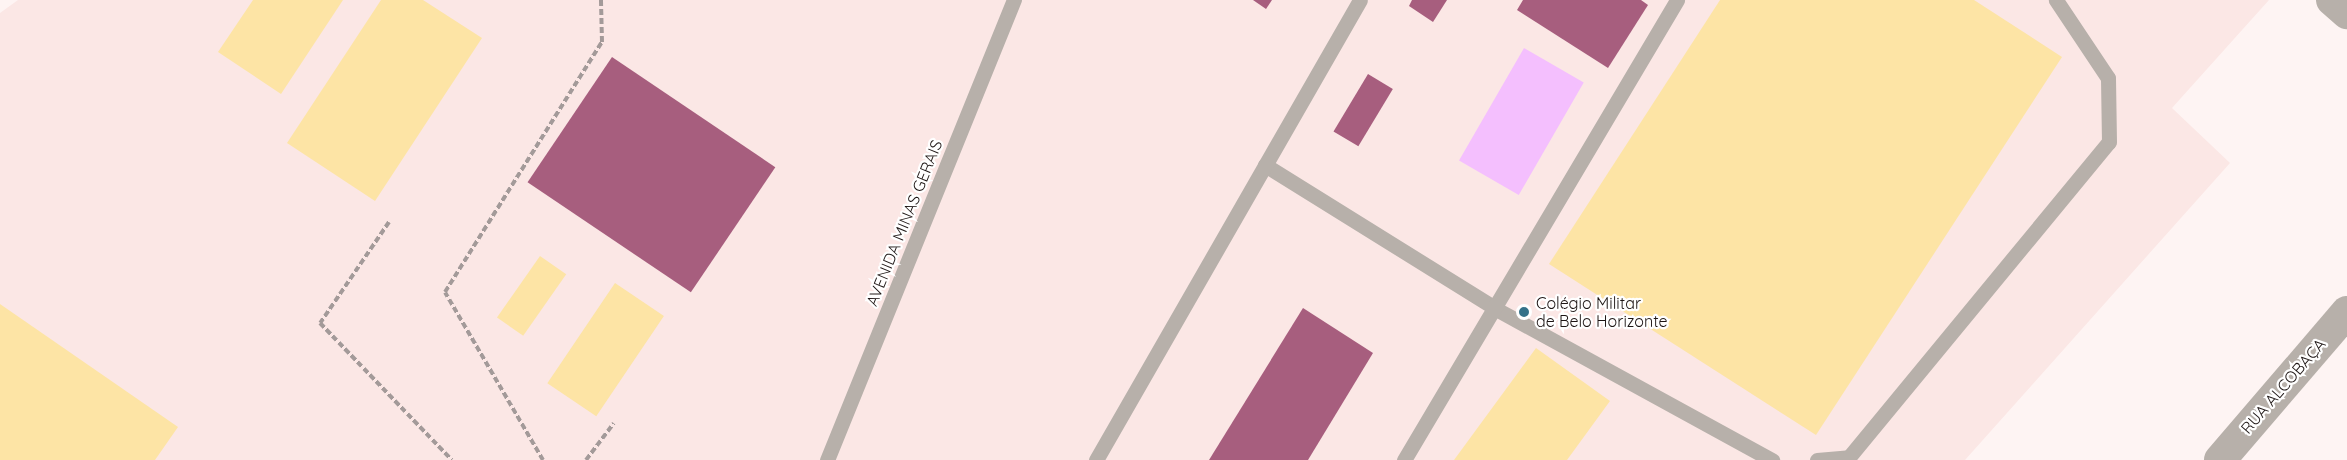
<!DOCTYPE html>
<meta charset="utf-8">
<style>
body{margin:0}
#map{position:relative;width:2347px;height:460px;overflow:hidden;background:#fef4f3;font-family:Quicksand,sans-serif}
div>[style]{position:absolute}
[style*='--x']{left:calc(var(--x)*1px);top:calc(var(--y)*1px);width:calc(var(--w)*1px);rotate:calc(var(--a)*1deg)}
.built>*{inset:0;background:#fbe7e5}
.green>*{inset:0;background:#fde4a5;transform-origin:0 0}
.water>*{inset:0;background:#f4bffe;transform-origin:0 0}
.building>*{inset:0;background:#a75e7e;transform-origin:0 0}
.path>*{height:4px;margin-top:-2px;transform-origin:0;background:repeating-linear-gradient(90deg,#a39a99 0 6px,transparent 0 9px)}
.lane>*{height:15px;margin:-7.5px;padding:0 7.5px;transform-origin:7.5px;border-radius:7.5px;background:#b7b0aa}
.street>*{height:32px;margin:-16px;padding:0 16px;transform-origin:16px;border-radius:16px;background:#b7b0aa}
.dots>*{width:16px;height:16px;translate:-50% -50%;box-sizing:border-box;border:3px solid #fff;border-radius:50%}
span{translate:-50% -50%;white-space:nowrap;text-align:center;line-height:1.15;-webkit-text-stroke:4.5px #fff;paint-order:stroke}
.street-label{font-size:16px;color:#1d1514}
.poi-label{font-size:16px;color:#1d1514}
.left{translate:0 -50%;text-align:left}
</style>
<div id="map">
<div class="built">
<div style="clip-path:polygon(18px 0,2269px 0,2172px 108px,2230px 163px,1965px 460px,0 460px,0 13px)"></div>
</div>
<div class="green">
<div style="clip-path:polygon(253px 0,343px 0,281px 94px,218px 52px)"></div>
<div style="clip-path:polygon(381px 0,423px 0,482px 38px,375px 201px,287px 143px)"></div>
<div style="clip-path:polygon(1720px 0,1974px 0,2062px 57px,1816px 435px,1549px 264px)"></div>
<div style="left:540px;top:256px;width:32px;height:75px;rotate:35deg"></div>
<div style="left:615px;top:283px;width:59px;height:121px;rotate:34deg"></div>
<div style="clip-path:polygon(0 304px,178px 427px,155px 460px,0 460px)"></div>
<div style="clip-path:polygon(1536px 348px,1610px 401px,1567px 460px,1454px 460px)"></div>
</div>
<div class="water">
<div style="left:1524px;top:48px;width:69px;height:130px;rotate:30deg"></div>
</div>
<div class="building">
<div style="clip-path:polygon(1253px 0,1272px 0,1266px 9px)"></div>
<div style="clip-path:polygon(1412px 0,1447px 0,1433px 22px,1409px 6px)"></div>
<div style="clip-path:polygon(1523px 0,1641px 0,1648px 5px,1608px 68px,1517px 10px)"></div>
<div style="left:612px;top:57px;width:197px;height:151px;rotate:34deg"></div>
<div style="left:1368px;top:74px;width:29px;height:67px;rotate:31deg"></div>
<div style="clip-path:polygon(1303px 308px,1373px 353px,1308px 460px,1209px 460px)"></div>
</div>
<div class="path">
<div style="--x:389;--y:222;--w:122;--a:124.3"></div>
<div style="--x:320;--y:323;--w:190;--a:46.1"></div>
<div style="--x:543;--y:460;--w:194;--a:-120.3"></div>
<div style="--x:445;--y:292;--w:295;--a:-57.9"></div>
<div style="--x:602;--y:42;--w:42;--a:-91.4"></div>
<div style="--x:586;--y:460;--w:46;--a:-52.9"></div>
</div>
<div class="lane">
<div style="--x:1265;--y:165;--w:272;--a:31.9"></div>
<div style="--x:1496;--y:309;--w:315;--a:28.7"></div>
<div style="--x:827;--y:460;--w:497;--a:-67.9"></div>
<div style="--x:1096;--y:460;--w:530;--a:-60.15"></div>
<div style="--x:1404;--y:460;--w:535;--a:-59.31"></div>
<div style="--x:1817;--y:460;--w:32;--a:-5"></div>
<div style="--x:1849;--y:457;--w:408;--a:-50.5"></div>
<div style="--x:2109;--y:142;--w:64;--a:-90.9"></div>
<div style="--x:2108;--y:78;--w:94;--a:-123.7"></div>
</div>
<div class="street">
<div style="--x:2332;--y:0;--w:20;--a:41"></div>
<div style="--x:2220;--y:460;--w:195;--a:-49.4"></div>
</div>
<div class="dots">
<div style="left:1524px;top:312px;background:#347188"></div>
</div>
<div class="street-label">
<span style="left:904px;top:223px;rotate:-68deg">AVENIDA MINAS GERAIS</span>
<span style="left:2283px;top:386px;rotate:-49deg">RUA ALCOBAÇA</span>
</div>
<div class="poi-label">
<span class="left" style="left:1536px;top:312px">Colégio Militar<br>de Belo Horizonte</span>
</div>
</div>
